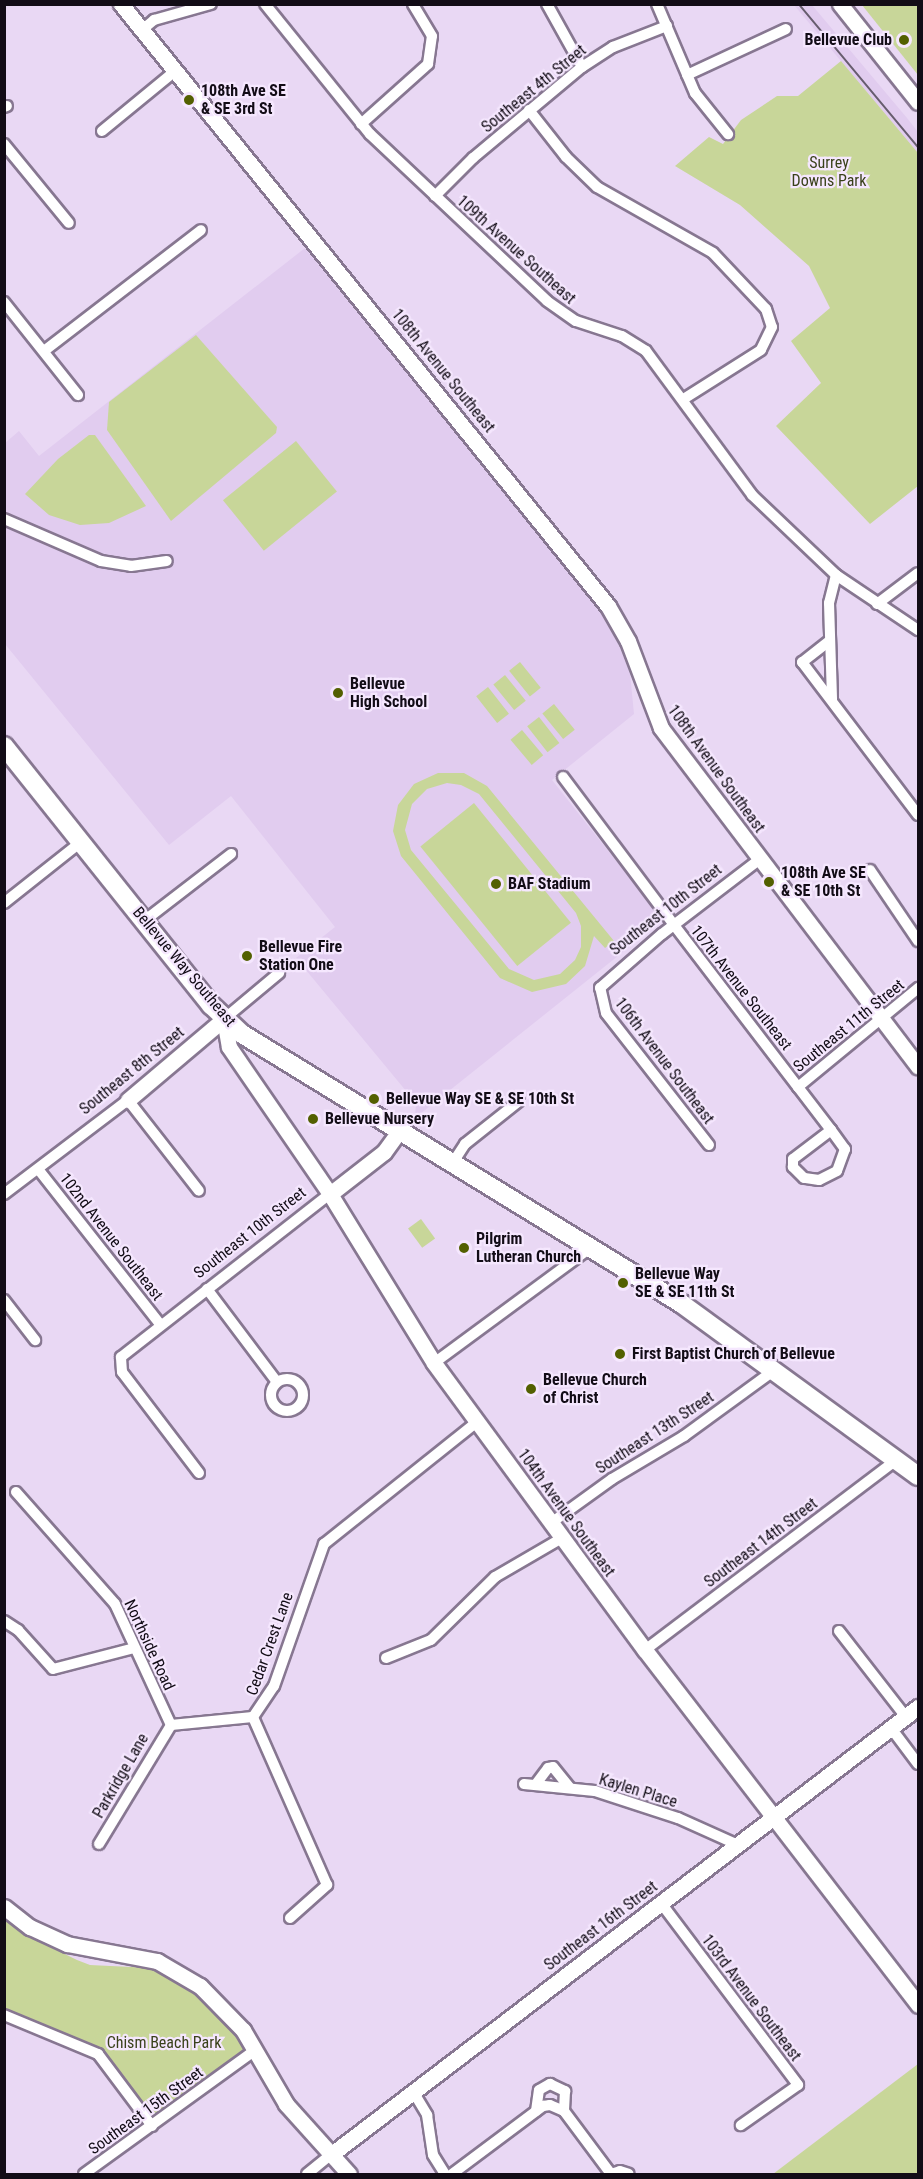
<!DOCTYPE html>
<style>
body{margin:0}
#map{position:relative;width:923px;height:2179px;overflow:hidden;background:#e9d8f4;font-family:"Roboto Condensed",sans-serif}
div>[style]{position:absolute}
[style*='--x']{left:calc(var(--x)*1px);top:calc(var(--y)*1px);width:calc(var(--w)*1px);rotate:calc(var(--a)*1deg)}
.built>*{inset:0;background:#e1ccef}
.green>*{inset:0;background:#c8d699;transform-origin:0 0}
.roads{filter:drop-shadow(2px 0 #877791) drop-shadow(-2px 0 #877791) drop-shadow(0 2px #877791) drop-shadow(0 -2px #877791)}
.street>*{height:10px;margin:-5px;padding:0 5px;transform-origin:5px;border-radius:5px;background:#fff}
.street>.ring{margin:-5px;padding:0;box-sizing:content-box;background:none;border:10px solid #fff;border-radius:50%}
.secondary>*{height:15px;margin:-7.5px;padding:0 7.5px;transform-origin:7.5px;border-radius:7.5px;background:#fff}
.primary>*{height:18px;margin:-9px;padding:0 9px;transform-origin:9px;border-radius:9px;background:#fff}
.tram>*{height:1.5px;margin:-0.75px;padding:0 0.75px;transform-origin:0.75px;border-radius:0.75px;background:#675d6e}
.dots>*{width:16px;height:16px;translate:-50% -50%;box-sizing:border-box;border:3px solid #f5e7fe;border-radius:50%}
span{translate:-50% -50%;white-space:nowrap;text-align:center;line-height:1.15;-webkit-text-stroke:4.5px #f5e7fe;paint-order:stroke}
.poi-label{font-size:16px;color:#120c16;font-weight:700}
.right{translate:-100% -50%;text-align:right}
.left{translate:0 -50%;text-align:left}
.street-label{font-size:16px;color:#120c16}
.park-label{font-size:16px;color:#39411a}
.frame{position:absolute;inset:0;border:6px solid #120c16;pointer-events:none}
</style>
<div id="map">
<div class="built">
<div style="clip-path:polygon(794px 5px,812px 5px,907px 118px,918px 132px,918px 153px)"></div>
<div style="clip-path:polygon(305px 248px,597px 607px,619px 645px,630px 673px,634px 714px,552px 780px,663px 920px,415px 1118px,416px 1103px,296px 958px,335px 927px,231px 796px,169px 845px,5px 644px,5px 443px,19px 431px,39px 456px)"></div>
</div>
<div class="green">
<div style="clip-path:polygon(862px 5px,918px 5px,918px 75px)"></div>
<div style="clip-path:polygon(841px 61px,918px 153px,918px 486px,870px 524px,776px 426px,821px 383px,791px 341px,830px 308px,809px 266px,740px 205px,675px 166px,709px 137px,723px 144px,741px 120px,777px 96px,798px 96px)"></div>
<div style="clip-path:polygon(196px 335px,277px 427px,276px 433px,171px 521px,107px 430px,109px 402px)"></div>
<div style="clip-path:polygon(89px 435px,95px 435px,146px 506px,109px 523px,80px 525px,49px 515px,25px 494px,58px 459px)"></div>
<div style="left:296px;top:441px;width:65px;height:94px;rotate:51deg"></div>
<div style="left:520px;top:662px;width:33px;height:14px;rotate:51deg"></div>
<div style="left:505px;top:675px;width:33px;height:15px;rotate:51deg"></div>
<div style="left:488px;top:687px;width:34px;height:15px;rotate:52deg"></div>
<div style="left:554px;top:704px;width:33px;height:15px;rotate:51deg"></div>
<div style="left:539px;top:717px;width:33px;height:15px;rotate:52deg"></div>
<div style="left:522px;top:730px;width:33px;height:15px;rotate:50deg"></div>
<div style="clip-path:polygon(evenodd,438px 773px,464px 773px,487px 786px,614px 941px,605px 948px,594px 936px,585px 966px,566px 984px,532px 992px,500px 978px,401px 856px,393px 831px,398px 805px,414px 784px,438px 773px,447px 783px,461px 785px,479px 794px,576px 913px,581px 926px,581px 947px,575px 960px,560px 974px,534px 980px,509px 969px,411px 850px,405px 830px,412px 804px,427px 789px,447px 783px)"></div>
<div style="left:474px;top:803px;width:154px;height:69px;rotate:51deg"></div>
<div style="left:421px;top:1219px;width:24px;height:16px;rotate:54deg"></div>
<div style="clip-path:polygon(4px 1916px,34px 1939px,77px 1960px,90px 1965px,152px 1968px,219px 2002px,248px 2048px,244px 2051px,246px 2055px,152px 2126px,105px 2062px,5px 2014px)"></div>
<div style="clip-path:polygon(918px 2064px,918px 2174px,773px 2174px)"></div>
</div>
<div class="roads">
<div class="street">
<div style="--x:265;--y:4;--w:167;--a:51.1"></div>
<div style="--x:370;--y:134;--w:243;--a:43.3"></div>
<div style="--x:547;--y:301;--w:35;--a:35"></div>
<div style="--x:576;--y:321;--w:48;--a:18.1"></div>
<div style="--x:622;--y:336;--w:28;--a:32"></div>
<div style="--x:646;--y:351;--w:179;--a:53.6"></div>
<div style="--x:752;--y:495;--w:116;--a:43.6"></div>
<div style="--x:836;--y:575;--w:29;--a:104"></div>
<div style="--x:829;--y:603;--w:97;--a:88.2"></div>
<div style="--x:547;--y:4;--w:72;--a:60.9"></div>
<div style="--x:657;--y:4;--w:97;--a:66.9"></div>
<div style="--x:695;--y:93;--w:53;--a:51.2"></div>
<div style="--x:142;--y:30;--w:16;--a:-40"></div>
<div style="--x:154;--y:20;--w:59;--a:-15.7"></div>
<div style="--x:687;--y:75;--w:109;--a:-24.9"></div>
<div style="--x:4;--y:107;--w:3;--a:-18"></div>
<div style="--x:529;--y:110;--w:60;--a:51.8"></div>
<div style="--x:566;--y:157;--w:43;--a:44.1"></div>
<div style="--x:597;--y:187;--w:133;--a:29.6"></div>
<div style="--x:713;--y:253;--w:77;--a:46.6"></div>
<div style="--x:766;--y:309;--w:19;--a:72"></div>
<div style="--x:772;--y:327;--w:25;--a:116"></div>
<div style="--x:761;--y:350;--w:93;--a:147.7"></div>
<div style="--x:361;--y:124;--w:90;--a:-41.8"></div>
<div style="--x:428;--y:64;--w:28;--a:-82"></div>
<div style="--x:432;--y:36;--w:37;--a:-121"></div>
<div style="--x:102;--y:131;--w:94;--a:-39.4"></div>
<div style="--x:4;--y:144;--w:102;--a:50.6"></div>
<div style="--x:435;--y:196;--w:54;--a:-45"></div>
<div style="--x:473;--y:158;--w:142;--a:-39.9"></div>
<div style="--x:582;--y:67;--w:37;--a:-33"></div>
<div style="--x:613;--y:47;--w:58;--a:-21.3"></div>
<div style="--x:4;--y:302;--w:119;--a:51.5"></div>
<div style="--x:44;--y:351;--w:198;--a:-37.6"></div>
<div style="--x:4;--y:519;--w:106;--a:23.4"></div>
<div style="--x:101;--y:561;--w:30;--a:9"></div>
<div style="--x:131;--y:566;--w:36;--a:-8"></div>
<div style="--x:836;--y:575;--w:99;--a:33.9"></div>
<div style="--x:877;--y:604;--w:51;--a:-37.1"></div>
<div style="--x:828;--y:642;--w:33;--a:142"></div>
<div style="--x:802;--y:662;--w:192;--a:52.8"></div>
<div style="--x:563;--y:777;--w:185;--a:53.1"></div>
<div style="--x:674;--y:925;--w:204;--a:52.6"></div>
<div style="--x:798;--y:1087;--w:54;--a:52.5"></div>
<div style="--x:831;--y:1130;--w:24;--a:54"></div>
<div style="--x:845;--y:1149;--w:23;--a:110"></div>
<div style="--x:837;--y:1171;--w:20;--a:153"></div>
<div style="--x:819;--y:1180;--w:15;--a:-172"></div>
<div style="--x:804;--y:1178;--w:16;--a:-135"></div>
<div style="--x:793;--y:1167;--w:8;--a:-90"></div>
<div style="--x:793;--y:1159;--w:48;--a:-37.3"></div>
<div style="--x:870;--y:870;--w:86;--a:55.9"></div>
<div style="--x:4;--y:903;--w:98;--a:-38.4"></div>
<div style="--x:144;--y:921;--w:110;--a:-37.6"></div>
<div style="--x:224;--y:1019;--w:72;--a:-39.9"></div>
<div style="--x:798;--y:1087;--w:156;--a:-39.5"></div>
<div style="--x:709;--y:1145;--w:167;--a:-128"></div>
<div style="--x:606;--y:1013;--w:26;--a:-103"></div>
<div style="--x:600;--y:988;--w:82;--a:-41.1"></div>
<div style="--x:662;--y:934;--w:123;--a:-37.4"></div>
<div style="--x:452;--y:1164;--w:24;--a:-57"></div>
<div style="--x:465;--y:1144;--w:69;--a:-38.5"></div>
<div style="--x:38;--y:1169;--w:197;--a:51.8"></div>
<div style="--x:4;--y:1194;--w:156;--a:-37.2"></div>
<div style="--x:128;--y:1100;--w:115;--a:52"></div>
<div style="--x:207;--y:1289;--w:116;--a:53"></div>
<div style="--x:4;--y:1300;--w:51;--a:52.2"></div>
<div style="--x:434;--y:1363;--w:194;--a:-36.4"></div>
<div class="ring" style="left:271px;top:1379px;width:22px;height:22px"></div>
<div style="--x:199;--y:1473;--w:127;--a:-127.3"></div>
<div style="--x:122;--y:1372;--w:15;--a:-94"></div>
<div style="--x:121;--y:1357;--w:265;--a:-38"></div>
<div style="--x:16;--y:1492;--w:149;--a:48.5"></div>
<div style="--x:115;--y:1604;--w:133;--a:65.2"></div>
<div style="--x:551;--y:1523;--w:75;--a:-35.8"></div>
<div style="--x:612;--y:1479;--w:84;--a:-30.8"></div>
<div style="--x:684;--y:1436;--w:114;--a:-36.1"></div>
<div style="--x:4;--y:1621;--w:17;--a:33"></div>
<div style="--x:18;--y:1630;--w:52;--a:48.1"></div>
<div style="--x:53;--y:1669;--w:84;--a:-14.5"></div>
<div style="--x:839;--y:1631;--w:109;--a:52.1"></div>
<div style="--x:645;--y:1650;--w:315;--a:-37.1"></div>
<div style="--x:386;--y:1658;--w:48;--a:-21.8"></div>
<div style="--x:431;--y:1640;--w:90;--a:-44.5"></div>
<div style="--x:495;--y:1577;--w:78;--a:-30.2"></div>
<div style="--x:171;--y:1725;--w:82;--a:-5.6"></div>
<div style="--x:891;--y:1728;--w:45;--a:53.1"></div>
<div style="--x:524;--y:1784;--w:71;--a:5.6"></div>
<div style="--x:595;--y:1791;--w:87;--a:18"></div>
<div style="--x:678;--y:1818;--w:66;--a:24.2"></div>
<div style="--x:536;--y:1784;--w:20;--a:-53"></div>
<div style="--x:548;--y:1768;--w:5;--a:-11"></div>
<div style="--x:553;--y:1767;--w:27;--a:51"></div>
<div style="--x:99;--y:1844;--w:139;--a:-58.8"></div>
<div style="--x:661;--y:1903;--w:228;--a:53"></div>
<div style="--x:798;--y:2085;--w:70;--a:144.9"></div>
<div style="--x:290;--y:1918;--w:50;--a:-41.7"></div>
<div style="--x:327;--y:1885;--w:184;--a:-113.8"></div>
<div style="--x:253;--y:1717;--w:37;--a:-56"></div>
<div style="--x:274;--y:1686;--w:151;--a:-70.6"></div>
<div style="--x:324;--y:1544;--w:196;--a:-38.6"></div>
<div style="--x:4;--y:2015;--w:102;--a:22.5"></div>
<div style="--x:98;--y:2054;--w:90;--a:53.1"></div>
<div style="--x:414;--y:2093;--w:26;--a:59"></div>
<div style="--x:427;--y:2115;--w:40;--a:81.5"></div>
<div style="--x:433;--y:2155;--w:22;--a:58"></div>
<div style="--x:536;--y:2111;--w:21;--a:-82"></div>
<div style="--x:539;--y:2090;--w:13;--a:-29"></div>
<div style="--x:550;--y:2084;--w:17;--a:25"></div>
<div style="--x:565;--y:2091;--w:20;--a:93"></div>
<div style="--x:84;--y:2174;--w:210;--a:-35.9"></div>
<div style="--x:307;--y:2174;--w:33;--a:-39"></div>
<div style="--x:452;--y:2174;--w:114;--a:-36.8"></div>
<div style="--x:543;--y:2106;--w:7;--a:-8"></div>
<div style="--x:550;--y:2105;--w:15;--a:23"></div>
<div style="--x:564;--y:2111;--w:79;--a:53.3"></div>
<div style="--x:611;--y:2174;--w:9;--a:-18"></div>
<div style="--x:620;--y:2171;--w:9;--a:18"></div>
</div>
<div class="secondary">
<div style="--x:121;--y:4;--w:774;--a:51.03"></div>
<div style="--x:608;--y:606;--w:40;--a:60.3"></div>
<div style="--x:628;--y:641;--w:93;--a:69.2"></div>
<div style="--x:661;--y:728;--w:425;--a:52.8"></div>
<div style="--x:840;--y:4;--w:125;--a:51.5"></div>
<div style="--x:224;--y:1019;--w:28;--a:80"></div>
<div style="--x:229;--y:1047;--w:178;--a:55.5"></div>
<div style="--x:330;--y:1194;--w:198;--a:58.4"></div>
<div style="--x:434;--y:1363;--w:356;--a:53.7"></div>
<div style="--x:645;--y:1650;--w:448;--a:52.4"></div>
<div style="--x:128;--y:1100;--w:126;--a:-40.2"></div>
<div style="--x:330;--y:1194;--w:68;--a:-37.9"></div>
<div style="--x:384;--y:1152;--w:27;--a:-54"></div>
<div style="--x:4;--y:1907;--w:33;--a:38"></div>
<div style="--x:30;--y:1927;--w:41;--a:24.7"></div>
<div style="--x:67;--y:1944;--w:92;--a:10.7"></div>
<div style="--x:157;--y:1961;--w:50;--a:30.2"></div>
<div style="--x:200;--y:1986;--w:62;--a:45.7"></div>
<div style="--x:243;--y:2030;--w:86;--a:59.8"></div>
<div style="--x:286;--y:2104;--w:94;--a:48"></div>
<div style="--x:333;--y:2153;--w:736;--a:-37.32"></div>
</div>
<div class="primary">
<div style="--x:4;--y:746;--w:332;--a:51.4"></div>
<div style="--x:211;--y:1005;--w:42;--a:43.1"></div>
<div style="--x:242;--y:1034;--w:516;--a:31.53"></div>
<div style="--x:682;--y:1304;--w:292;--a:36.1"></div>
</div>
</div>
<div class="tram">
<div style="--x:799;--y:4;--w:186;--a:50.2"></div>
</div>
<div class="dots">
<div style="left:904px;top:40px;background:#536001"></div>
<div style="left:189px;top:100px;background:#536001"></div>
<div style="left:338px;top:693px;background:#536001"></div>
<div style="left:769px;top:882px;background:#536001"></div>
<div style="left:496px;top:884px;background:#536001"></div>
<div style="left:247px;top:956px;background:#536001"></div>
<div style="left:374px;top:1099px;background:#536001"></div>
<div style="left:313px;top:1119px;background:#536001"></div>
<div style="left:464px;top:1248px;background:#536001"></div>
<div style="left:623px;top:1283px;background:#536001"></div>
<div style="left:620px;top:1354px;background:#536001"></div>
<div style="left:531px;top:1389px;background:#536001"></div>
</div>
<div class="poi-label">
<span class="right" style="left:892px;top:40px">Bellevue Club</span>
<span class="left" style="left:201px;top:100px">108th Ave SE<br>&amp; SE 3rd St</span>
<span class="left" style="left:350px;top:693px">Bellevue<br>High School</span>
<span class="left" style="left:781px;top:882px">108th Ave SE<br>&amp; SE 10th St</span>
<span class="left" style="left:508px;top:884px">BAF Stadium</span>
<span class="left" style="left:259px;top:956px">Bellevue Fire<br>Station One</span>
<span class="left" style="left:386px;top:1099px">Bellevue Way SE &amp; SE 10th St</span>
<span class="left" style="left:325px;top:1119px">Bellevue Nursery</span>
<span class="left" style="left:476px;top:1248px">Pilgrim<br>Lutheran Church</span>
<span class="left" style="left:635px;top:1283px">Bellevue Way<br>SE &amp; SE 11th St</span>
<span class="left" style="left:632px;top:1354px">First Baptist Church of Bellevue</span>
<span class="left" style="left:543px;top:1389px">Bellevue Church<br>of Christ</span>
</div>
<div class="street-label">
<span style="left:534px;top:89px;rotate:-39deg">Southeast 4th Street</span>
<span style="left:516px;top:250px;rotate:42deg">109th Avenue Southeast</span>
<span style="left:443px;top:371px;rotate:51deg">108th Avenue Southeast</span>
<span style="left:716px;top:769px;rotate:54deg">108th Avenue Southeast</span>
<span style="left:666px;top:910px;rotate:-38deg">Southeast 10th Street</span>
<span style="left:184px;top:967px;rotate:50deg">Bellevue Way Southeast</span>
<span style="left:741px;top:988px;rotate:52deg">107th Avenue Southeast</span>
<span style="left:849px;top:1026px;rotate:-39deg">Southeast 11th Street</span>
<span style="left:664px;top:1061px;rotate:53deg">106th Avenue Southeast</span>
<span style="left:132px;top:1071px;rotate:-39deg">Southeast 8th Street</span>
<span style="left:250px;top:1233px;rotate:-38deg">Southeast 10th Street</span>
<span style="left:111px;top:1237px;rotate:52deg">102nd Avenue Southeast</span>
<span style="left:655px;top:1433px;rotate:-33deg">Southeast 13th Street</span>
<span style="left:566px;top:1513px;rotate:54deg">104th Avenue Southeast</span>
<span style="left:761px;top:1543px;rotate:-37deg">Southeast 14th Street</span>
<span style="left:270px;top:1644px;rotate:-70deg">Cedar Crest Lane</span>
<span style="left:149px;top:1645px;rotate:65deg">Northside Road</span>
<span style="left:121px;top:1776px;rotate:-60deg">Parkridge Lane</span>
<span style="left:638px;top:1791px;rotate:17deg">Kaylen Place</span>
<span style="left:601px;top:1926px;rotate:-37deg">Southeast 16th Street</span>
<span style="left:751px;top:1998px;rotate:53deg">103rd Avenue Southeast</span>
<span style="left:146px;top:2111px;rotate:-36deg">Southeast 15th Street</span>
</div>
<div class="park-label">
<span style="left:829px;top:172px">Surrey<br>Downs Park</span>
<span style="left:164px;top:2043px">Chism Beach Park</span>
</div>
<div class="frame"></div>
</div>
